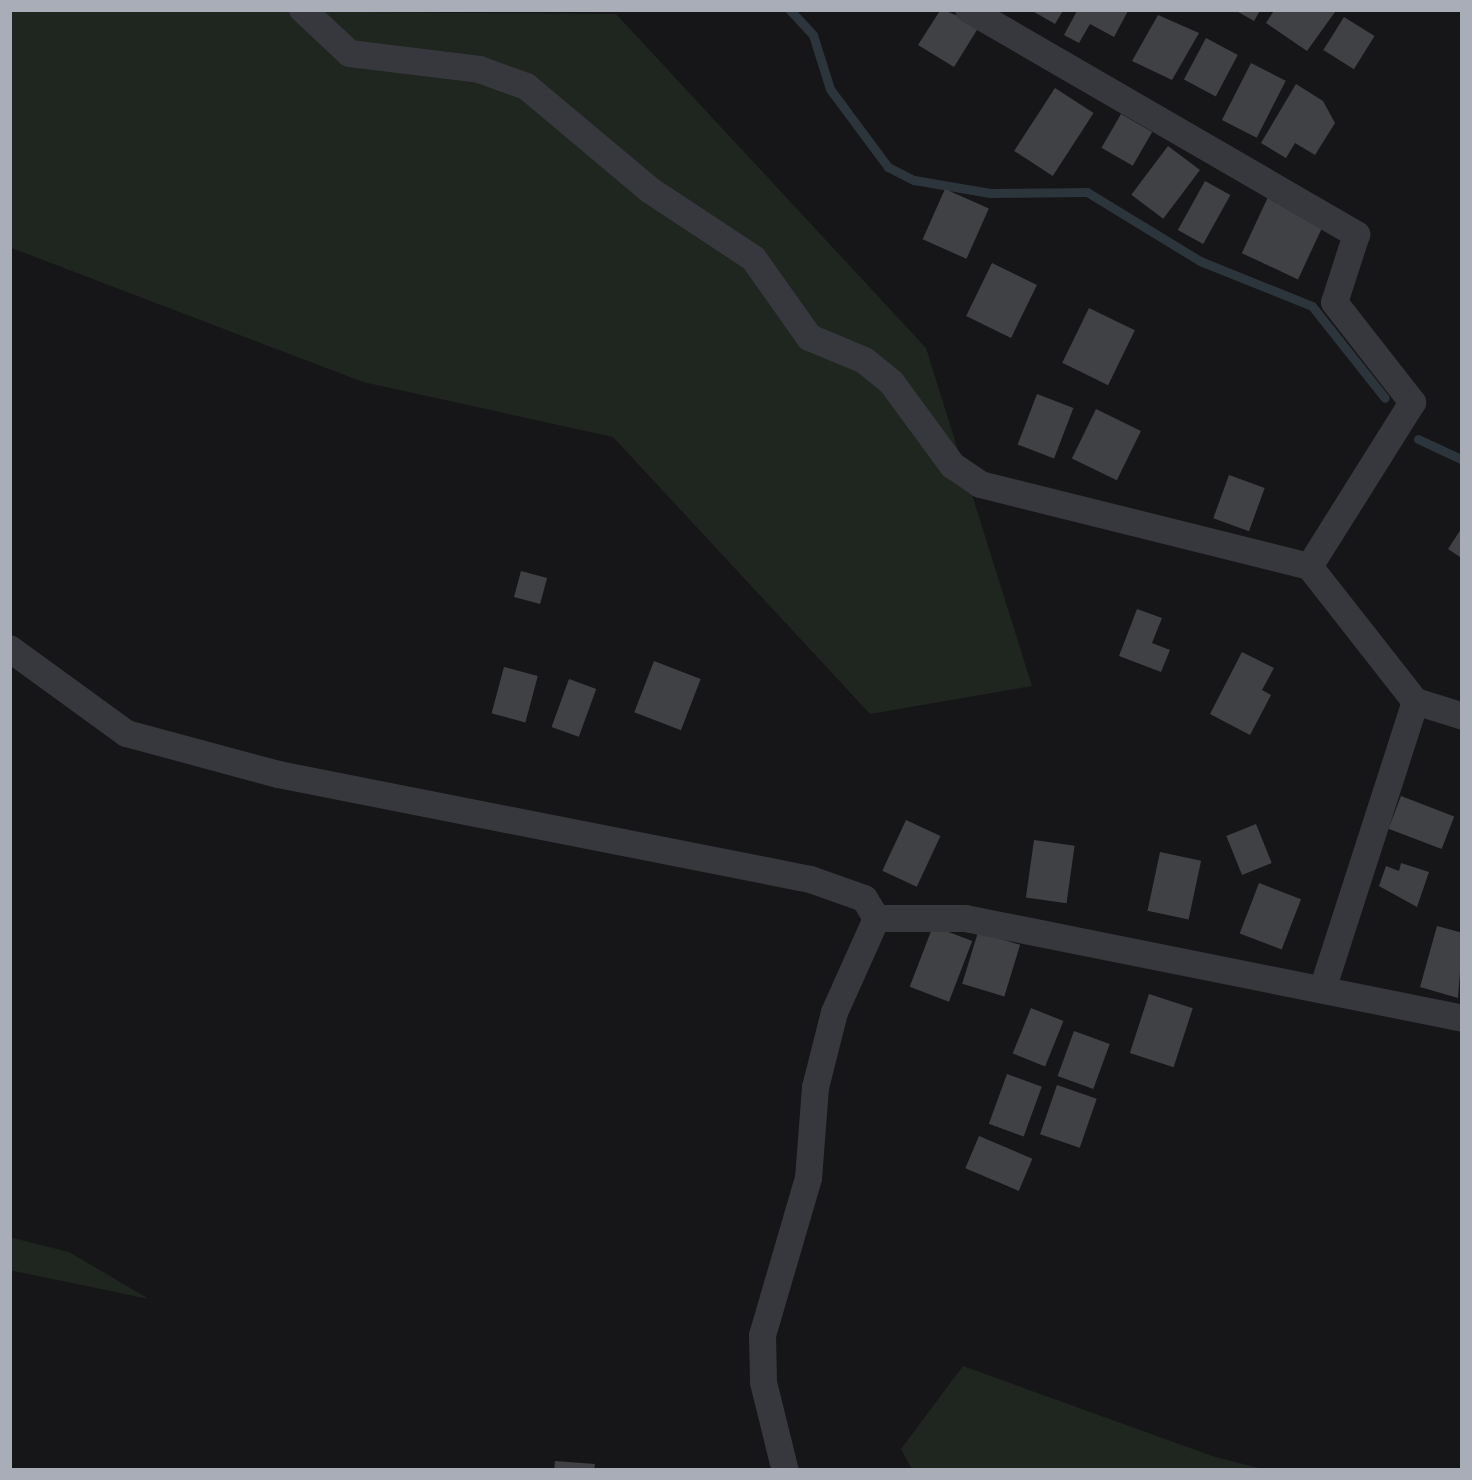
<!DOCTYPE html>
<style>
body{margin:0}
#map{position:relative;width:1472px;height:1480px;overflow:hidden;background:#161618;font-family:"IBM Plex Sans",sans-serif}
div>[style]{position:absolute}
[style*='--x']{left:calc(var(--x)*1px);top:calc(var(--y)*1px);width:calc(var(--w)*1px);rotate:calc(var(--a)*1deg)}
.green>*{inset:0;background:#1e261f}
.stream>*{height:9px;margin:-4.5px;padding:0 4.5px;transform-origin:4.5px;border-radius:4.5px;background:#2c353c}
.building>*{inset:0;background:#404145;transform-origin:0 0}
.street>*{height:27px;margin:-13.5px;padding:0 13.5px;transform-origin:13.5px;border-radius:13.5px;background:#37383d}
span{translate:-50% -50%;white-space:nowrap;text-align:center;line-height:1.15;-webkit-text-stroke:10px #111113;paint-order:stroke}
.frame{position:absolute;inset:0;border:12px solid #a8adb8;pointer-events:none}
</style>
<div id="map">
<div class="green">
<div style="clip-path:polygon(9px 9px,616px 14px,926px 348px,1032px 686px,870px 714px,613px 437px,363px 382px,9px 247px)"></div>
<div style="clip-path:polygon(9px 1237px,69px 1252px,149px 1299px,9px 1270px)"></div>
<div style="clip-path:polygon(963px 1366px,1215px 1457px,1271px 1471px,913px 1471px,901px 1449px)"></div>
</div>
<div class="stream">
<div style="--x:789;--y:9;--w:35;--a:47"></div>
<div style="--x:813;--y:35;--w:57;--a:72.5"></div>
<div style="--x:830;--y:89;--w:97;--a:53.4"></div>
<div style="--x:888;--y:167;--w:29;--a:27"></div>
<div style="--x:914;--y:180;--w:77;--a:9.7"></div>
<div style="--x:990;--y:193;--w:97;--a:-0.6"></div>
<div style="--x:1087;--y:192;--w:132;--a:31.4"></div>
<div style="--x:1200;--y:261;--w:121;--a:21.9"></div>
<div style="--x:1312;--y:306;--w:117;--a:51.6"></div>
<div style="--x:1418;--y:439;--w:50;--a:25"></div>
</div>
<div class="building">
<div style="clip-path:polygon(941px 9px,980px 25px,954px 67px,918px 45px)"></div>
<div style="clip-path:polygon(1029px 9px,1064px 9px,1055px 24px)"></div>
<div style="clip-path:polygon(1078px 9px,1129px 9px,1114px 37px,1090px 24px,1079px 43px,1064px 35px)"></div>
<div style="clip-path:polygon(1233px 9px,1261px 9px,1254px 21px)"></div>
<div style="clip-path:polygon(1275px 9px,1330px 9px,1335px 12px,1307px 51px,1266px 23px)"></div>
<div style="clip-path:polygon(1158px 15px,1199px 33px,1172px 80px,1132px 61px)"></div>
<div style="left:1344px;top:17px;width:36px;height:39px;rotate:32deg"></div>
<div style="left:1206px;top:38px;width:36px;height:47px;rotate:28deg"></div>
<div style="left:1251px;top:63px;width:39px;height:64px;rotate:27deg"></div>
<div style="clip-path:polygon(1296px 84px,1323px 101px,1335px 123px,1315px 155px,1295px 143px,1286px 158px,1261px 143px)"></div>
<div style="left:1055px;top:88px;width:46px;height:75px;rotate:33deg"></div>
<div style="left:1121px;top:114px;width:36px;height:39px;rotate:30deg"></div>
<div style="left:1168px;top:146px;width:40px;height:61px;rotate:37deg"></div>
<div style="left:1205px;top:181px;width:29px;height:56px;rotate:29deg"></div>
<div style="left:945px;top:189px;width:48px;height:55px;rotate:24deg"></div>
<div style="left:1268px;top:197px;width:62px;height:62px;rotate:25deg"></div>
<div style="left:992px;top:263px;width:50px;height:59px;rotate:26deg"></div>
<div style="left:1089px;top:308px;width:51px;height:61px;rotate:26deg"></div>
<div style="left:1037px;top:394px;width:39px;height:54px;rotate:21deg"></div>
<div style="left:1096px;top:409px;width:50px;height:55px;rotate:26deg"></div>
<div style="left:1229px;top:475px;width:38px;height:46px;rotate:20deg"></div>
<div style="clip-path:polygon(1463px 526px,1463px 559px,1448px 549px)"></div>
<div style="left:521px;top:571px;width:27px;height:27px;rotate:15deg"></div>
<div style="clip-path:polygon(1137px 609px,1162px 618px,1152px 643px,1170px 650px,1161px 672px,1119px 656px)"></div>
<div style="clip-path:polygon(1242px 652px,1274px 668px,1262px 690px,1271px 695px,1250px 735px,1210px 714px)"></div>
<div style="left:654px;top:661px;width:50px;height:55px;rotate:21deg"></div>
<div style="left:504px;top:667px;width:35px;height:48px;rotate:15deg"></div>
<div style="left:569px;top:679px;width:29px;height:51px;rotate:20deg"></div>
<div style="left:1401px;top:796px;width:57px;height:35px;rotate:21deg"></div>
<div style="left:906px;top:820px;width:38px;height:56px;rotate:25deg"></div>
<div style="left:1256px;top:824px;width:42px;height:32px;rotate:68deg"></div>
<div style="left:1034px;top:840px;width:41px;height:58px;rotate:8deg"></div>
<div style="left:1160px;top:852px;width:42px;height:60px;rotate:12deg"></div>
<div style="clip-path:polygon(1401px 863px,1429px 872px,1417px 907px,1379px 886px,1386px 866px,1399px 871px)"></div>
<div style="left:1259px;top:883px;width:45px;height:54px;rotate:21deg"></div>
<div style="left:933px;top:926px;width:42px;height:65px;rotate:21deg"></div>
<div style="clip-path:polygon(1437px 926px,1463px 933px,1458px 998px,1420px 987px)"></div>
<div style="left:978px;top:932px;width:44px;height:54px;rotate:17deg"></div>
<div style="left:1149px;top:994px;width:46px;height:62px;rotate:18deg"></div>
<div style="left:1031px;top:1008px;width:35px;height:49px;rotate:22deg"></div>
<div style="left:1074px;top:1031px;width:38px;height:48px;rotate:20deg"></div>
<div style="left:1007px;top:1074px;width:37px;height:53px;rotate:20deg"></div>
<div style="left:1057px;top:1085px;width:42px;height:52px;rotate:19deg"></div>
<div style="left:979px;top:1136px;width:58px;height:35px;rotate:23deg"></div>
<div style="clip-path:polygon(555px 1461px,595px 1464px,594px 1471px,554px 1471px)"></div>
</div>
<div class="street">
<div style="--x:302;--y:9;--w:64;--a:43.1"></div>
<div style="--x:349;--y:53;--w:131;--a:7"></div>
<div style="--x:479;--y:69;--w:50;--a:19.9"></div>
<div style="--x:526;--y:86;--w:162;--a:40"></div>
<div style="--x:650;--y:190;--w:123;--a:33.4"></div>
<div style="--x:753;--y:258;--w:97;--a:54.7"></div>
<div style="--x:809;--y:337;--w:60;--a:22.7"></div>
<div style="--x:864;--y:360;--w:35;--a:39"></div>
<div style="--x:891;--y:382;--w:103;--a:53.7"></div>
<div style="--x:952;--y:465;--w:34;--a:34"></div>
<div style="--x:980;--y:484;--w:339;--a:14"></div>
<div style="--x:1309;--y:566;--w:172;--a:51.9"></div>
<div style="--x:1415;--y:701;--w:50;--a:17.4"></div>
<div style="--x:968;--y:9;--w:449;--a:30.1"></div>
<div style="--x:1356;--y:234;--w:71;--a:107.9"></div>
<div style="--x:1334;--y:302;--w:127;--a:52"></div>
<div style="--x:1412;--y:402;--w:194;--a:122.1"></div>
<div style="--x:9;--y:648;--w:145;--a:36"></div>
<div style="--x:126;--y:733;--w:157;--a:15.1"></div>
<div style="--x:278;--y:774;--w:542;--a:11.16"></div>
<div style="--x:810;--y:879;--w:57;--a:19.4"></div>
<div style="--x:864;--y:898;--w:23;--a:59"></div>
<div style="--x:876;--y:918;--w:89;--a:0"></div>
<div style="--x:965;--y:918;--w:508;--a:11.35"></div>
<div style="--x:1323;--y:986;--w:299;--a:-72.1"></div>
<div style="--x:785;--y:1471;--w:92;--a:-103.9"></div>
<div style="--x:763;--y:1382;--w:47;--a:-91.2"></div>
<div style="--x:762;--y:1335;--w:164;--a:-73.7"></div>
<div style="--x:808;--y:1178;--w:91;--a:-85.6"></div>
<div style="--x:815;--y:1087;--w:77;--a:-75.8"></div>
<div style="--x:834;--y:1012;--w:103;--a:-65.9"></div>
</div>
<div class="frame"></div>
</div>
